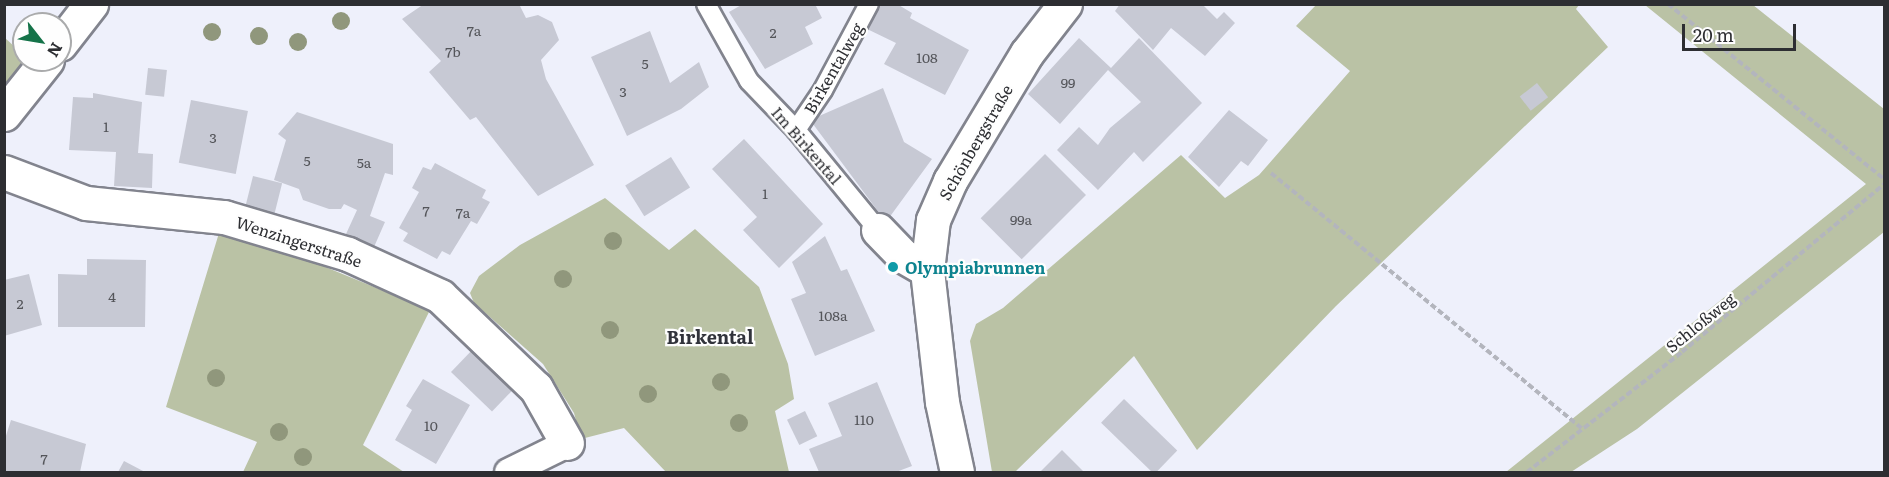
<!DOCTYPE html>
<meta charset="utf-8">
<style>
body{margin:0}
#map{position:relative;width:1889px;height:477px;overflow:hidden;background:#eef0fb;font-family:Literata,serif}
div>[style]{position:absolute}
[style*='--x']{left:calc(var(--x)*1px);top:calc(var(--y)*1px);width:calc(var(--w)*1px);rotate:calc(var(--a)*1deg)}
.green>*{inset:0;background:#bac2a5}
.building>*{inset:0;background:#c7c9d4;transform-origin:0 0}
.path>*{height:4px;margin-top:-2px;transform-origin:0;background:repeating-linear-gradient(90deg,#b3b5bd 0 6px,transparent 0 9px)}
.roads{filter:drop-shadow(2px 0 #82848e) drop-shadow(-2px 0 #82848e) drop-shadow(0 2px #82848e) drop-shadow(0 -2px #82848e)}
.service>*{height:18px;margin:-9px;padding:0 9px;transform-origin:9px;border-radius:9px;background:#fff}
.pedestrian>*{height:27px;margin:-13.5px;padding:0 13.5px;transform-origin:13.5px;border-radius:13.5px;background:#fff}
.minor>*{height:33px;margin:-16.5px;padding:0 16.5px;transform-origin:16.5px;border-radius:16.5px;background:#fff}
.trees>*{width:18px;height:18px;margin:-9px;border-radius:50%;background:#90977c}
.dots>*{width:16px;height:16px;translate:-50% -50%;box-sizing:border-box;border:3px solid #fefefe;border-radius:50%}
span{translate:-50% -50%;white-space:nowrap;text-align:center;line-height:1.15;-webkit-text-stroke:4.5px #fefefe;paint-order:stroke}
.number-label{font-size:14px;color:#54555a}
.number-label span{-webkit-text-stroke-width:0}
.street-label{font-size:16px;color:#2d2e32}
.culture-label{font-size:16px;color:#0d838f;font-weight:700}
.left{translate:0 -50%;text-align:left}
.neighbourhood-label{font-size:18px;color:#31333b;font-weight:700}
.frame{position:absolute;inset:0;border:6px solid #2d2e32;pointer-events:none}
.north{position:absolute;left:12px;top:12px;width:60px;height:60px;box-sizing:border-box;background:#fefefe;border:2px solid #aaabac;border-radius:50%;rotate:121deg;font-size:16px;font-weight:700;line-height:24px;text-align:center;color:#2d2e32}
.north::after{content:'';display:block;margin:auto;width:21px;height:27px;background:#157349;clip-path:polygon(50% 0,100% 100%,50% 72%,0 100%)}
.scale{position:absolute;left:1682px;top:24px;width:114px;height:27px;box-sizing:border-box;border:3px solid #2d2e32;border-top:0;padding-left:8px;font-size:18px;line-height:21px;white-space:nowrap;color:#2d2e32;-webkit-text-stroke:4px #fefefe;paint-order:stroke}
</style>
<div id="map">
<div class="green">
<div style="clip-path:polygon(1316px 5px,1579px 5px,1576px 9px,1608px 47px,1336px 306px,1197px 450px,1134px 356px,1015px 472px,992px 472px,970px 341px,976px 324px,1003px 308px,1181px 155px,1225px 198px,1259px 175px,1350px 71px,1296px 26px)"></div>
<div style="clip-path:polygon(1645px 5px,1753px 5px,1884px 109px,1884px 232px,1637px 429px,1571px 472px,1506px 472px,1866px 184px)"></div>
<div style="clip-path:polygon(4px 37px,29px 60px,4px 92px)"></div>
<div style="clip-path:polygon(605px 198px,669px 250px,695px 229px,759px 287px,788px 364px,794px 399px,775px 411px,789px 472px,666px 472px,624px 428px,581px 439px,574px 413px,543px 364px,474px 303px,470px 293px,479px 276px,520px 245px)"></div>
<div style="clip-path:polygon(219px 233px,306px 259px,430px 310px,363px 445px,404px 472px,243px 472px,257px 442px,166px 407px)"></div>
</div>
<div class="building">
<div style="clip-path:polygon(424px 4px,519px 4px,526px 18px,538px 15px,552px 22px,559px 40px,541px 60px,546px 79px,594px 165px,538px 196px,476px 117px,470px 120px,429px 72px,441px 61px,402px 19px)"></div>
<div style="clip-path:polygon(743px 4px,815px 4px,822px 18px,805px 27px,813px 44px,765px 69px,729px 12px)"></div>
<div style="clip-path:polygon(878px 4px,897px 4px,912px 13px,910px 18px,969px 50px,945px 95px,884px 64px,896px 43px,865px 28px)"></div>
<div style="clip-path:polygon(1120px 4px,1202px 4px,1217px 19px,1224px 12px,1235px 23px,1205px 56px,1171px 28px,1153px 50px,1115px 11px)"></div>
<div style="clip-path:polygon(650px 31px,670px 83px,699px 62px,709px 87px,681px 109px,627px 136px,591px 57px)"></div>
<div style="clip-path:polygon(1079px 38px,1111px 68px,1139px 38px,1202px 103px,1143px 162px,1134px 152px,1098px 190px,1057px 150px,1079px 127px,1098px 145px,1110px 128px,1141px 102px,1108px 70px,1060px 124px,1028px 94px)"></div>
<div style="left:148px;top:68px;width:19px;height:27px;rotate:6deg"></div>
<div style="left:1537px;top:83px;width:18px;height:22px;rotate:52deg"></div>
<div style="clip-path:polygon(883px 88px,904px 142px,932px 159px,886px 222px,810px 120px)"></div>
<div style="clip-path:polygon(93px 93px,142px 102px,138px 153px,153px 154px,152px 188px,114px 186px,116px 152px,69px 150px,73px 97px,93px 98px)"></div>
<div style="left:191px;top:100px;width:58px;height:64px;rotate:11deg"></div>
<div style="clip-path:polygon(1229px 110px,1268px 140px,1248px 166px,1241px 161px,1219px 187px,1188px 157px)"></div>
<div style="clip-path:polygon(297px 112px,393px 144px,393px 175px,385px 173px,370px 216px,385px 222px,374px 247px,346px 234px,357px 210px,344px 204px,341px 209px,329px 209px,303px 200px,299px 189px,274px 180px,286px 140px,278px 134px)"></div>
<div style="clip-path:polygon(744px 139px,823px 224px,779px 268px,743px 230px,757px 217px,712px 169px)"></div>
<div style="left:1045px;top:154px;width:58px;height:91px;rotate:45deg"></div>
<div style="left:671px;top:157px;width:36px;height:54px;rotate:58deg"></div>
<div style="clip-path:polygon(435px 163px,486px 190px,482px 198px,490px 202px,477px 224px,471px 221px,450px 255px,442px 251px,437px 259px,403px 241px,408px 233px,399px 228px,419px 192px,412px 188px,423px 167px,431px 170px)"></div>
<div style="left:253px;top:176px;width:30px;height:31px;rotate:14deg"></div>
<div style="clip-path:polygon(825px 236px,841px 271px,847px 269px,875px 331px,815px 356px,791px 299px,806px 293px,792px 262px)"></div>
<div style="clip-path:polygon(87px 259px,146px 260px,145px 327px,58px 327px,58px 274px,87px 275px)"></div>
<div style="clip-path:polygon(29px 274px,42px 325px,4px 336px,4px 280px)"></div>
<div style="left:476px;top:346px;width:57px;height:36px;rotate:44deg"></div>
<div style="clip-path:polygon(423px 379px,470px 405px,436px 464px,395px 440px,412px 410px,406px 406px)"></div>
<div style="clip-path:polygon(877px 382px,912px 466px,896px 472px,819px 472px,809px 449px,842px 436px,828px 403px)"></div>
<div style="left:1124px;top:399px;width:74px;height:33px;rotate:44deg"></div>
<div style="left:805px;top:411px;width:28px;height:20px;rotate:64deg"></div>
<div style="clip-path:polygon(11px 420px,86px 444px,80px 472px,4px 472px,4px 442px)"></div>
<div style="clip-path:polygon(1062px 450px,1084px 472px,1040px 472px)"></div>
<div style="clip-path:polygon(124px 461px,145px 472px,118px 472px)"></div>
</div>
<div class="path">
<div style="--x:1668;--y:4;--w:278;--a:39"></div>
<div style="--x:1271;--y:173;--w:404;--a:39.4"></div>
<div style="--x:1527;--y:472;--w:196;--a:-37.7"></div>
<div style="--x:1682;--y:352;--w:263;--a:-39.7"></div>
</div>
<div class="roads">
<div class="service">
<div style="--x:706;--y:4;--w:88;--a:60.8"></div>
<div style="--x:749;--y:81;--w:68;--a:46.2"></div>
<div style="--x:796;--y:130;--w:129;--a:50.6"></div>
<div style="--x:796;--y:130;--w:48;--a:-56"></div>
<div style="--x:823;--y:90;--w:98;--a:-61.9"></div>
</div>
<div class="pedestrian">
<div style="--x:508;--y:472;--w:66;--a:-26.2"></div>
</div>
<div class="minor">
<div style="--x:60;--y:44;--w:51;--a:-52.2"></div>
<div style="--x:4;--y:114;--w:69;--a:-51.5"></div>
<div style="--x:4;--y:172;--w:88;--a:20.7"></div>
<div style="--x:86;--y:203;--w:139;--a:5.8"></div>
<div style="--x:224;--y:217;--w:129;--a:16.6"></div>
<div style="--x:348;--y:254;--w:101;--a:24.5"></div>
<div style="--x:440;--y:296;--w:133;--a:43.8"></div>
<div style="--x:536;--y:388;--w:63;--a:60.6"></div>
<div style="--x:878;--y:230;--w:36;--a:46"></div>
<div style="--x:903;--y:256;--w:28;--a:30"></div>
<div style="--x:957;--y:472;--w:72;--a:-102.1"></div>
<div style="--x:942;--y:402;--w:133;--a:-96.5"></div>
<div style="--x:927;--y:270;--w:50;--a:-83.2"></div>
<div style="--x:933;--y:220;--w:43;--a:-66.4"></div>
<div style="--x:950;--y:181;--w:149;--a:-59"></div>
<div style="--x:1027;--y:53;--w:62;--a:-52.2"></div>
</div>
</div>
<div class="trees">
<div style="left:341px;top:21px"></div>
<div style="left:212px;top:32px"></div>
<div style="left:259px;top:36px"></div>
<div style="left:298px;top:42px"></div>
<div style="left:613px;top:241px"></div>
<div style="left:563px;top:279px"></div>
<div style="left:610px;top:330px"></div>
<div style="left:216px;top:378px"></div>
<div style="left:721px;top:382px"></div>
<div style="left:648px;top:394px"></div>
<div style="left:739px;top:423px"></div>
<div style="left:279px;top:432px"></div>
<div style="left:303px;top:457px"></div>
</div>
<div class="dots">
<div style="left:893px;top:267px;background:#0f9aa8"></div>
</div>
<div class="number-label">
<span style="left:474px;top:30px">7a</span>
<span style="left:773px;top:32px">2</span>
<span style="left:453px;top:51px">7b</span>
<span style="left:927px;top:57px">108</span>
<span style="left:645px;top:63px">5</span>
<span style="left:1068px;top:82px">99</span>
<span style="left:623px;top:91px">3</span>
<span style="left:106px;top:126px">1</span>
<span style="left:213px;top:137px">3</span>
<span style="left:307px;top:160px">5</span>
<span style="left:364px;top:162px">5a</span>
<span style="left:765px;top:193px">1</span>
<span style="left:426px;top:210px">7</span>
<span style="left:463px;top:212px">7a</span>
<span style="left:1021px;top:219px">99a</span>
<span style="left:112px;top:296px">4</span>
<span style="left:20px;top:303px">2</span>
<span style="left:833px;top:315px">108a</span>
<span style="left:864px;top:419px">110</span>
<span style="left:431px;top:425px">10</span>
<span style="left:44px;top:458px">7</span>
</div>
<div class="street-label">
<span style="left:833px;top:68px;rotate:-60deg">Birkentalweg</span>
<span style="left:975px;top:142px;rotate:-60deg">Schönbergstraße</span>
<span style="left:807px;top:145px;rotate:49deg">Im Birkental</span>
<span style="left:299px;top:241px;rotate:18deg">Wenzingerstraße</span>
<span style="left:1700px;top:322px;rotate:-39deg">Schloßweg</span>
</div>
<div class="culture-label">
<span class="left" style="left:905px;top:267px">Olympiabrunnen</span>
</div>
<div class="neighbourhood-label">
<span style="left:710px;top:337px">Birkental</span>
</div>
<div class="frame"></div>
<div class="north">N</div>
<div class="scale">20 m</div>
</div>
